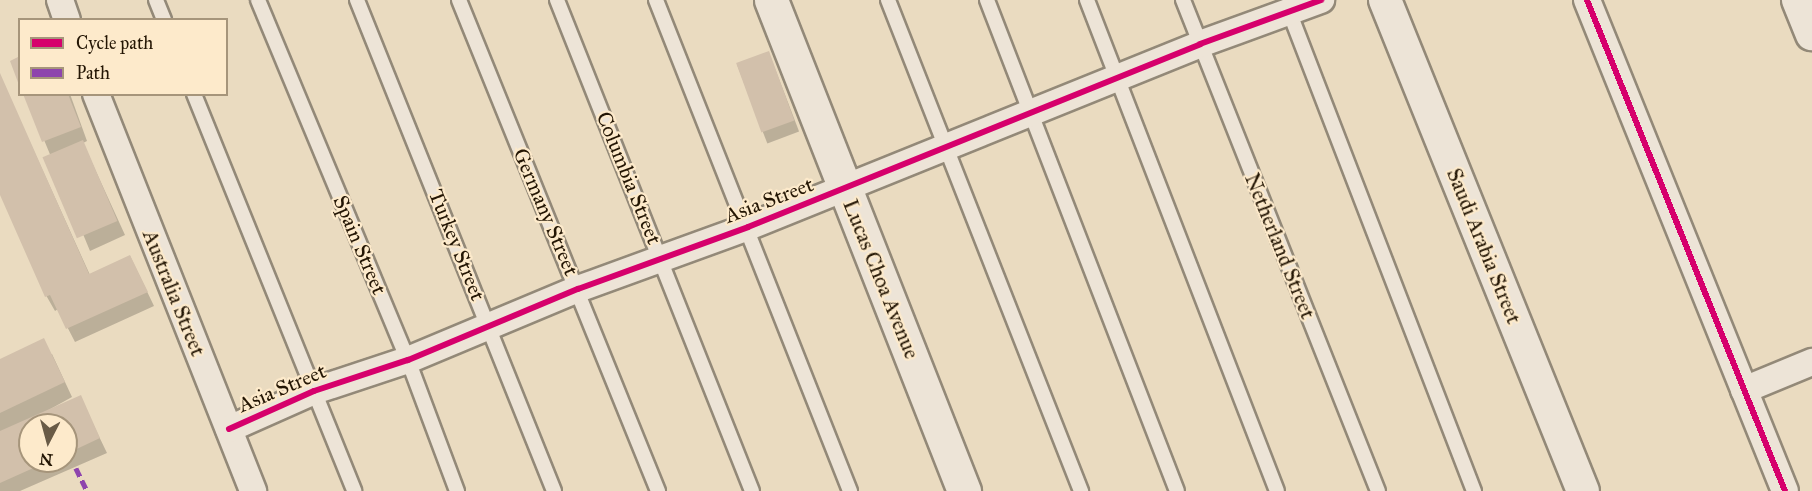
<!DOCTYPE html>
<style>
body{margin:0}
#map{position:relative;width:1812px;height:491px;overflow:hidden;background:#eadbc0;font-family:"IM FELL Great Primer",serif}
div>[style]{position:absolute}
[style*='--x']{left:calc(var(--x)*1px);top:calc(var(--y)*1px);width:calc(var(--w)*1px);rotate:calc(var(--a)*1deg)}
.shadow>*{inset:0;background:#0003;transform-origin:0 0}
.building>*{inset:0;background:#d2c0ab;transform-origin:0 0}
.roads{filter:drop-shadow(2px 0 #938978) drop-shadow(-2px 0 #938978) drop-shadow(0 2px #938978) drop-shadow(0 -2px #938978)}
.service>*{height:14px;margin:-7px;padding:0 7px;transform-origin:7px;border-radius:7px;background:#ede4d7}
.minor>*{height:26px;margin:-13px;padding:0 13px;transform-origin:13px;border-radius:13px;background:#ede4d7}
.tertiary>*{height:32px;margin:-16px;padding:0 16px;transform-origin:16px;border-radius:16px;background:#ede4d7}
.secondary>*{height:33px;margin:-16.5px;padding:0 16.5px;transform-origin:16.5px;border-radius:16.5px;background:#ede4d7}
.quiet>*{height:4.5px;margin-top:-2.25px;transform-origin:0;background:repeating-linear-gradient(90deg,#8e44ad 0 9px,transparent 0 13.5px)}
.cycleway>*{height:6px;margin:-3px;padding:0 3px;transform-origin:3px;border-radius:3px;background:#d6006c}
span{translate:-50% -50%;white-space:nowrap;text-align:center;line-height:1.15;-webkit-text-stroke:4.5px #fdeacb;paint-order:stroke}
.street-label{font-size:21px;color:#241604}
.legend{position:absolute;left:18px;top:18px;width:210px;height:78px;box-sizing:border-box;background:#fdeacb;border:2px solid #a6957b;margin:0;padding:8px 10px;list-style:none;font-size:18px;color:#241604}
.legend li{display:flex;align-items:center;gap:12px;height:30px}
.legend b{width:30px;border:2px solid #a6957b}
.north{position:absolute;left:18px;top:413px;width:60px;height:60px;box-sizing:border-box;background:#fdeacb;border:2px solid #a6957b;border-radius:50%;rotate:186deg;font-size:16px;font-weight:700;line-height:24px;text-align:center;color:#241604}
.north::after{content:'';display:block;margin:auto;width:21px;height:27px;background:#695b46;clip-path:polygon(50% 0,100% 100%,50% 72%,0 100%)}
</style>
<div id="map">
<div class="shadow">
<div style="left:769px;top:53px;width:84px;height:34px;rotate:69deg"></div>
<div style="clip-path:polygon(0 76px,90px 275px,130px 256px,154px 306px,75px 342px,58px 309px,55px 311px,47px 297px,0 190px)"></div>
<div style="clip-path:polygon(25px 94px,70px 94px,87px 141px,83px 143px,125px 235px,90px 251px)"></div>
<div style="clip-path:polygon(evenodd,52px 354px,72px 397px,36px 417px,80px 397px,107px 453px,20px 491px,0 491px,0 361px,52px 354px,30px 425px,66px 425px,66px 461px,30px 461px,30px 425px)"></div>
</div>
<div class="building">
<div style="left:769px;top:51px;width:74px;height:35px;rotate:70deg"></div>
<div style="clip-path:polygon(20px 56px,20px 85px,19px 85px,10px 61px)"></div>
<div style="clip-path:polygon(0 73px,89px 274px,130px 255px,148px 292px,66px 329px,50px 295px,45px 297px,0 195px)"></div>
<div style="clip-path:polygon(23px 94px,68px 94px,81px 127px,42px 142px)"></div>
<div style="left:83px;top:140px;width:88px;height:44px;rotate:67deg"></div>
<div style="clip-path:polygon(44px 338px,65px 382px,0 413px,0 359px)"></div>
<div style="clip-path:polygon(81px 395px,100px 438px,66px 454px,66px 425px,30px 425px,30px 461px,49px 461px,0 483px,0 431px)"></div>
</div>
<div class="roads">
<div class="service">
<div style="--x:156;--y:0;--w:22;--a:68"></div>
<div style="--x:258;--y:0;--w:390;--a:67.4"></div>
<div style="--x:408;--y:360;--w:140;--a:69.5"></div>
<div style="--x:357;--y:0;--w:529;--a:68.14"></div>
<div style="--x:459;--y:0;--w:530;--a:67.94"></div>
<div style="--x:557;--y:0;--w:528;--a:68.34"></div>
<div style="--x:656;--y:0;--w:528;--a:68.44"></div>
<div style="--x:888;--y:0;--w:528;--a:68.54"></div>
<div style="--x:987;--y:0;--w:526;--a:68.85"></div>
<div style="--x:1087;--y:0;--w:526;--a:68.85"></div>
<div style="--x:1183;--y:0;--w:528;--a:68.34"></div>
<div style="--x:1287;--y:6;--w:520;--a:68.92"></div>
<div style="--x:194;--y:94;--w:428;--a:68"></div>
</div>
<div class="minor">
<div style="--x:60;--y:0;--w:21;--a:71"></div>
<div style="--x:1587;--y:0;--w:529;--a:68.04"></div>
<div style="--x:96;--y:94;--w:427;--a:68.4"></div>
<div style="--x:1744;--y:390;--w:74;--a:-22.4"></div>
<div style="--x:229;--y:429;--w:93;--a:-24.1"></div>
<div style="--x:314;--y:391;--w:99;--a:-18.3"></div>
<div style="--x:408;--y:360;--w:184;--a:-22.7"></div>
<div style="--x:578;--y:289;--w:181;--a:-20"></div>
<div style="--x:748;--y:227;--w:488;--a:-22"></div>
<div style="--x:1200;--y:44;--w:129;--a:-20"></div>
</div>
<div class="tertiary">
<div style="--x:1385;--y:0;--w:529;--a:68.04"></div>
<div style="--x:1798;--y:0;--w:37;--a:68"></div>
</div>
<div class="secondary">
<div style="--x:771;--y:0;--w:528;--a:68.54"></div>
</div>
</div>
<div class="quiet">
<div style="--x:76;--y:468;--w:25;--a:64"></div>
</div>
<div class="cycleway">
<div style="--x:1587;--y:0;--w:529;--a:68.04"></div>
<div style="--x:229;--y:429;--w:93;--a:-24.1"></div>
<div style="--x:314;--y:391;--w:99;--a:-18.3"></div>
<div style="--x:408;--y:360;--w:184;--a:-22.7"></div>
<div style="--x:578;--y:289;--w:181;--a:-20"></div>
<div style="--x:748;--y:227;--w:488;--a:-22"></div>
<div style="--x:1200;--y:44;--w:129;--a:-20"></div>
</div>
<div class="street-label">
<span style="left:629px;top:178px;rotate:68deg">Columbia Street</span>
<span style="left:769px;top:200px;rotate:-21deg">Asia Street</span>
<span style="left:546px;top:212px;rotate:67deg">Germany Street</span>
<span style="left:360px;top:245px;rotate:67deg">Spain Street</span>
<span style="left:457px;top:245px;rotate:68deg">Turkey Street</span>
<span style="left:1280px;top:246px;rotate:68deg">Netherland Street</span>
<span style="left:1484px;top:246px;rotate:68deg">Saudi Arabia Street</span>
<span style="left:881px;top:279px;rotate:68deg">Lucas Choa Avenue</span>
<span style="left:174px;top:293px;rotate:68deg">Australia Street</span>
<span style="left:282px;top:388px;rotate:-23deg">Asia Street</span>
</div>
<ul class="legend">
<li><b style="height:8px;background:#d6006c"></b>Cycle path</li>
<li><b style="height:8px;background:#8e44ad"></b>Path</li>
</ul>
<div class="north">N</div>
</div>
